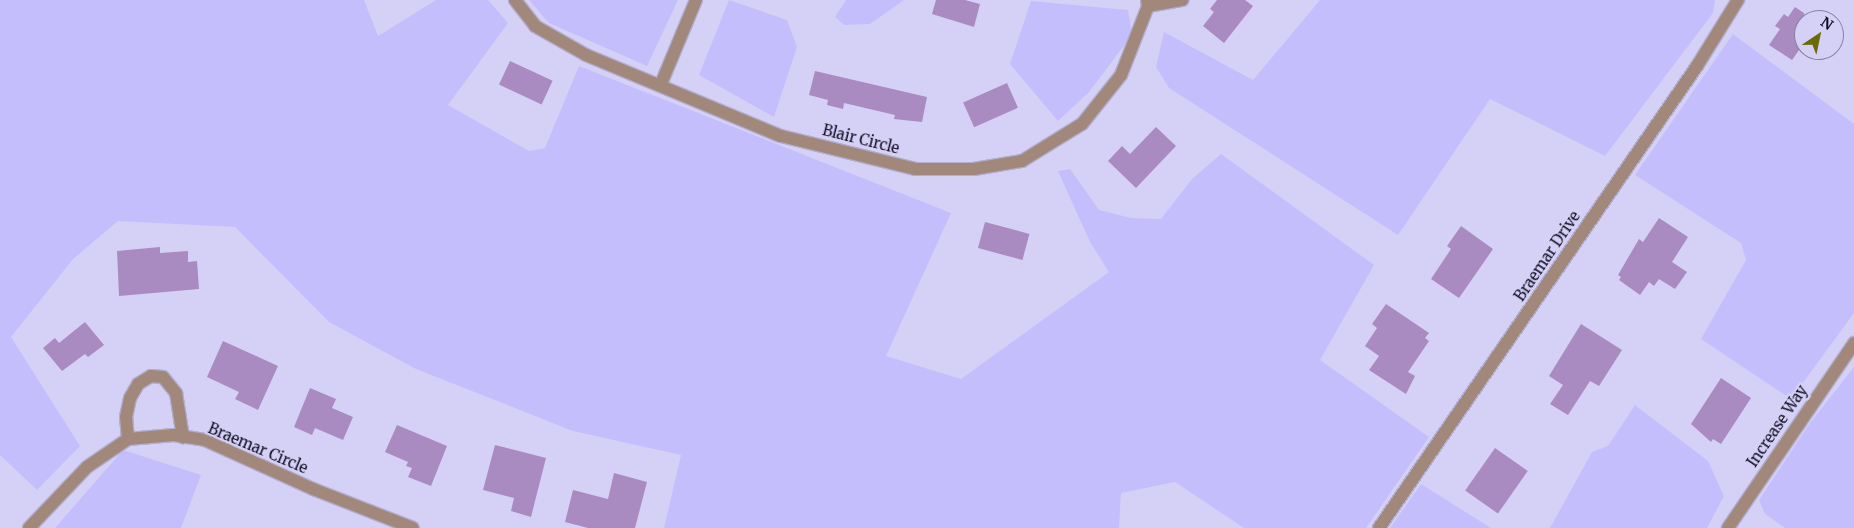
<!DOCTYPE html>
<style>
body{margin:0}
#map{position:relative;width:1854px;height:528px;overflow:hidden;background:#d5d1f6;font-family:Merriweather,serif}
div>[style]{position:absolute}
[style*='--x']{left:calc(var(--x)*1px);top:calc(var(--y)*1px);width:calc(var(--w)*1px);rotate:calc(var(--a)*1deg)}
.green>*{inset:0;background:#c5befc}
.building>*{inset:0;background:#a98ac1;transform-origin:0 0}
.roads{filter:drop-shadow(1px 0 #b1adcf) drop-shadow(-1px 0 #b1adcf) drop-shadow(0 1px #b1adcf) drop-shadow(0 -1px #b1adcf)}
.minor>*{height:12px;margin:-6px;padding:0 6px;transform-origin:6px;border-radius:6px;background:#a2887a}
span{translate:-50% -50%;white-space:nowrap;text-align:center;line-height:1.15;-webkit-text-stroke:4.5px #d5d1f6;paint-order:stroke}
.street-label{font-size:15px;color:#0f0b20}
.north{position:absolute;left:1794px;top:10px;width:50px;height:50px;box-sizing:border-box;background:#d5d1f6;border:1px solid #8682a0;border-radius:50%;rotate:34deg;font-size:14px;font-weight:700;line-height:20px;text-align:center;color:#0f0b20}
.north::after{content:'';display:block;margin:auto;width:18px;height:22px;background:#6a6a07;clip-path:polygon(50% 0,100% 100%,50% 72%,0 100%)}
</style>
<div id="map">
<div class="green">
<div style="clip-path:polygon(0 0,364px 0,378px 36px,436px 0,488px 0,508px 23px,448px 105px,529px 151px,545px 148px,579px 66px,951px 213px,886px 356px,961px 379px,1109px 272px,1090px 242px,1058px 171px,1070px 169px,1099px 210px,1131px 218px,1161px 219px,1192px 179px,1221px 154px,1374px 265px,1320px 360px,1429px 437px,1366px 528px,1244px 528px,1175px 482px,1121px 493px,1119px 528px,664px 528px,681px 455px,573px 431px,416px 369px,329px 322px,235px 227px,118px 221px,73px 259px,11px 337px,80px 446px,37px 490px,0 455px)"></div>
<div style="clip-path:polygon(529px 0,678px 0,647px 66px,549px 23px)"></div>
<div style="clip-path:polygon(729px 0,787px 20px,797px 47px,774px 117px,699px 75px)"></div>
<div style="clip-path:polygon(846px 0,904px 0,870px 24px,844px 25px,835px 17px)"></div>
<div style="clip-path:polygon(1320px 0,1715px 0,1713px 13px,1605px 156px,1490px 99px,1398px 235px,1169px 88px,1156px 67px,1164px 32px,1253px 80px)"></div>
<div style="clip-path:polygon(1031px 1px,1128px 10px,1132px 35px,1089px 92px,1058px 121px,1010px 64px)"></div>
<div style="clip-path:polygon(1733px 34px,1854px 124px,1854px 313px,1791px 399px,1701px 339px,1746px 260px,1741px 243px,1635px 175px)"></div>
<div style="clip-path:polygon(1854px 367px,1854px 528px,1785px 528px,1765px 514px,1759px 500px,1810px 423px)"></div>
<div style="clip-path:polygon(1635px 405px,1708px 461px,1724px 496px,1707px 528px,1550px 528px,1592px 452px,1608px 446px)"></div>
<div style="clip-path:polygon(123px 450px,201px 475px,181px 528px,55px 528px)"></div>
<div style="clip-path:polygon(1421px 484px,1491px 528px,1390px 528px)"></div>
</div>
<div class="building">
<div style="clip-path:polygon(936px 0,965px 0,980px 4px,974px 27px,932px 14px)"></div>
<div style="clip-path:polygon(1217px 0,1245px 0,1253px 6px,1224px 43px,1203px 26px,1214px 12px,1210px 9px)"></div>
<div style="clip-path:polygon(1795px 7px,1804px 13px,1804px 43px,1792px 60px,1769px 45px,1780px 29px,1775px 26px,1784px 14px,1788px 17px)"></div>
<div style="left:510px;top:61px;width:47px;height:26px;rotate:25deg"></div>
<div style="clip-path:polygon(815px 71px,927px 97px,922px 122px,894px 119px,895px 115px,844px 103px,843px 109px,827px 105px,828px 100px,809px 95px)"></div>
<div style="left:1007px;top:83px;width:27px;height:48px;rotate:66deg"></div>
<div style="clip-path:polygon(1156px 127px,1176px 146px,1136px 188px,1108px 161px,1122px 146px,1130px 154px)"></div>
<div style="clip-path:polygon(1659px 218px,1688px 237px,1672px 262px,1687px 272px,1675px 289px,1659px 279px,1654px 286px,1649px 282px,1640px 295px,1619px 280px,1621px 277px,1618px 275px,1639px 239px,1643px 242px)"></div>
<div style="left:985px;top:222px;width:46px;height:27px;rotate:15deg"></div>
<div style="clip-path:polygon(1461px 226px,1493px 249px,1459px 298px,1431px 279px,1451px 249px,1447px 246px)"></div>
<div style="clip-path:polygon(160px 247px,160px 253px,188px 251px,188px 262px,197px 261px,199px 289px,119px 296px,117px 251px)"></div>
<div style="clip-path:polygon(1386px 304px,1429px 333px,1425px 338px,1429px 341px,1408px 372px,1415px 376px,1406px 394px,1369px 370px,1379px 356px,1365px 346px,1377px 328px,1372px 324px)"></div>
<div style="clip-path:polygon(85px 322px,104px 345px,88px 357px,85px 354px,62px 371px,43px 348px,55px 338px,59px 343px)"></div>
<div style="clip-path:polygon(1581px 324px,1622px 350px,1599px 386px,1590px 381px,1568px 415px,1550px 404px,1563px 385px,1549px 376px)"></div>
<div style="clip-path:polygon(223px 341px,278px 366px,258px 410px,235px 399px,239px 392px,207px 377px)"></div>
<div style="clip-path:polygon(1721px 378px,1751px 398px,1721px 444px,1713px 439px,1711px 442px,1691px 424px)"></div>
<div style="clip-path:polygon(310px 388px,336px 399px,332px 408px,353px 417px,343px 440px,315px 428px,312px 435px,294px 427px)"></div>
<div style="clip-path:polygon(397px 425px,447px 446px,431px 486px,408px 477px,412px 468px,406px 466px,408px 462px,385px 452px)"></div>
<div style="clip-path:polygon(495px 445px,546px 458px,531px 517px,511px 511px,514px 498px,483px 490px)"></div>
<div style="left:1495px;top:448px;width:40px;height:52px;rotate:35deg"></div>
<div style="clip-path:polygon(614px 473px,647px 482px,635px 528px,588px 528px,565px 522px,573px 490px,608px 499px)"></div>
</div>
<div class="roads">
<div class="minor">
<div style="--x:515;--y:0;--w:33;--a:52"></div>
<div style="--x:535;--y:26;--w:59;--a:29.6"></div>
<div style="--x:586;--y:55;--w:211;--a:22.6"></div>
<div style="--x:781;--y:136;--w:138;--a:13.8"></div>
<div style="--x:915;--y:169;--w:59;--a:0"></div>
<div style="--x:974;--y:169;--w:49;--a:-9.5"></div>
<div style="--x:1022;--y:161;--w:70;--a:-31.7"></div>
<div style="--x:1082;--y:124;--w:63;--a:-51.5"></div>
<div style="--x:1121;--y:75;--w:74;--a:-68.6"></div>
<div style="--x:1148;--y:6;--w:6;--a:-99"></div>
<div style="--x:1148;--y:6;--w:35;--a:-10"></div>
<div style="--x:661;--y:84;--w:91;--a:-67.4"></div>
<div style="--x:128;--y:439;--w:22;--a:-95"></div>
<div style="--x:126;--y:417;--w:19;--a:-78"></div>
<div style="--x:130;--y:398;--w:16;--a:-60"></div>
<div style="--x:138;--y:384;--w:15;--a:-32"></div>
<div style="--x:151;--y:376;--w:12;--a:5"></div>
<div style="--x:163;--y:377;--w:21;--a:51"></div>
<div style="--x:176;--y:393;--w:45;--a:81"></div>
<div style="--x:29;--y:528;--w:84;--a:-46.4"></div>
<div style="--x:87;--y:467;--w:50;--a:-34.3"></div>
<div style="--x:128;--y:439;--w:46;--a:-5"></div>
<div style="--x:174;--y:435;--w:31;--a:9"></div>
<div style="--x:205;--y:440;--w:119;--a:24.4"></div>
<div style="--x:313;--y:489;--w:107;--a:21.3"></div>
<div style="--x:1379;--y:528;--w:561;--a:-55.46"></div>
<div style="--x:1697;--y:66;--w:78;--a:-58.2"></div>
<div style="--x:1728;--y:528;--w:224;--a:-55.7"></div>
</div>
</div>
<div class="street-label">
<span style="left:861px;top:139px;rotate:14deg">Blair Circle</span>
<span style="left:1547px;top:256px;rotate:-56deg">Braemar Drive</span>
<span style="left:1777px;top:426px;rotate:-56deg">Increase Way</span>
<span style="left:258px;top:448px;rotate:23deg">Braemar Circle</span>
</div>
<div class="north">N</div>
</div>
